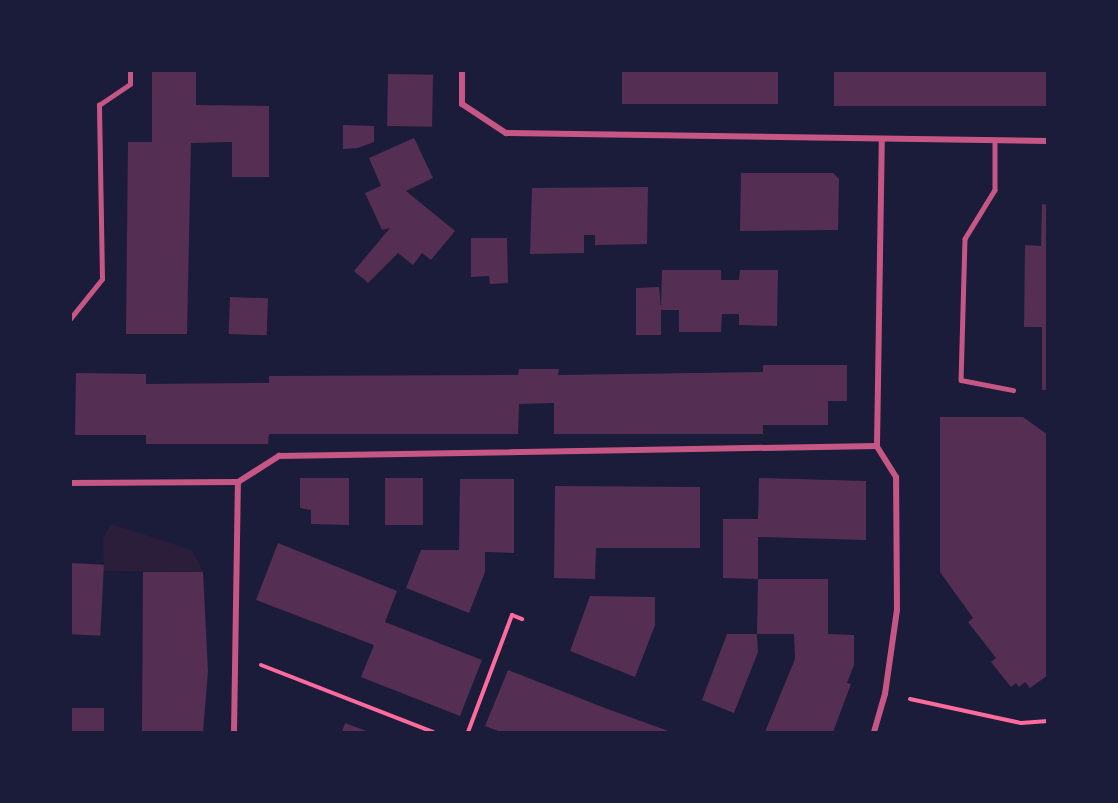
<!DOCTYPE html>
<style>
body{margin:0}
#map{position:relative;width:1118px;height:803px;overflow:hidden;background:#1b1b3a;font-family:"Golos Text",sans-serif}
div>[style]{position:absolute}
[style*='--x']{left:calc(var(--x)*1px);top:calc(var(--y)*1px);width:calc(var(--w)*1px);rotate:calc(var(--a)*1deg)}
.green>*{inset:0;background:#2a1e3b}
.building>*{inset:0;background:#542f53;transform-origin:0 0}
.path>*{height:4px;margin:-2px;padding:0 2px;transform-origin:2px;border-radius:2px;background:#ff6b9d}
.service>*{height:4.5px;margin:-2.25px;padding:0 2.25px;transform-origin:2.25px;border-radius:2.25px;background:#c65784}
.minor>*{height:6px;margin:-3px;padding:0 3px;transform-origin:3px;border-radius:3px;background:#c65784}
span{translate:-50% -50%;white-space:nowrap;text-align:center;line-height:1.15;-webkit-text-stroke:6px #1b1b3a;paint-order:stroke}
.frame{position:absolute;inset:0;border:72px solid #1b1b3a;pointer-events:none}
</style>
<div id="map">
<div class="green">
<div style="clip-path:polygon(111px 524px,192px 550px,203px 572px,104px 571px,103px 538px)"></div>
</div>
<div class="building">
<div style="clip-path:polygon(152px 70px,196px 70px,196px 105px,269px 106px,269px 177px,232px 177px,232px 142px,191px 143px,187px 334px,126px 334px,128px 142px,152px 142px)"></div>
<div style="left:622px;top:70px;width:156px;height:34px"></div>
<div style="left:834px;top:70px;width:214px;height:36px"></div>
<div style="left:388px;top:74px;width:45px;height:52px;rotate:1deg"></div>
<div style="clip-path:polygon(343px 125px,374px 126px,374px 142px,358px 148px,343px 149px)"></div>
<div style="clip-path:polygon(414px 138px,433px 178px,406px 191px,455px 231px,431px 260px,422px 253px,413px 265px,398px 253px,368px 283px,354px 271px,390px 228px,382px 230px,365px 193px,381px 186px,369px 158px)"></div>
<div style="clip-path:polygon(741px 173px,833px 173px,839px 179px,838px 230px,740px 231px)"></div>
<div style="clip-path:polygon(648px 187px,647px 244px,595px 245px,595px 235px,584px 235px,584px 253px,530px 254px,532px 188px)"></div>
<div style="clip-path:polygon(1042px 204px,1048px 205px,1048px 390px,1042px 390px,1042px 327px,1024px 327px,1025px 245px,1041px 246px)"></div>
<div style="clip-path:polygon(471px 238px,507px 238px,508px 283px,490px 284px,489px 276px,471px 277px)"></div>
<div style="clip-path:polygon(662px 270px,721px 270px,721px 280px,739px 280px,740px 270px,778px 270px,777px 326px,739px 325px,739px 314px,722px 314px,721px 332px,679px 332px,679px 310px,661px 310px,661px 335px,636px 335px,636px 288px,659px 287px,661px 308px)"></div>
<div style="left:230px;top:297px;width:38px;height:37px;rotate:2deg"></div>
<div style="clip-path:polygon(763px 365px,847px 365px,847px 401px,828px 401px,828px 425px,763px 425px,763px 434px,554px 434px,554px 403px,519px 404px,518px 434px,269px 434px,268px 444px,146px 444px,146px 435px,75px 435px,76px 373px,146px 374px,146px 384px,269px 383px,269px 376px,518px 375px,519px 369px,559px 369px,558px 375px,763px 372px)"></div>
<div style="clip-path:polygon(940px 417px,1023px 417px,1048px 435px,1048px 675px,1030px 688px,1025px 682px,1019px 687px,1016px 683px,1011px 687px,991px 662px,996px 658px,968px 622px,973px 618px,940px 572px)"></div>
<div style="clip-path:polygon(300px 478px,349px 478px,349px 525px,311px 524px,311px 510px,300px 508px)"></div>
<div style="left:385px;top:478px;width:38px;height:47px"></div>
<div style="clip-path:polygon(759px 478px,866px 481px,866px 540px,758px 537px,758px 579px,723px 578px,723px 519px,758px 519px)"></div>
<div style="clip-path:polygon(460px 479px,514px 479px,514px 553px,485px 552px,485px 572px,469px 613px,406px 588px,421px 550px,459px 550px)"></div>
<div style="clip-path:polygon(555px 486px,700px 487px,700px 548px,596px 548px,595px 579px,554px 578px)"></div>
<div style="clip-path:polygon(278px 543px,397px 591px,385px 622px,482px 660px,460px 716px,361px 677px,374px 645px,256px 600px)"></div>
<div style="left:70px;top:563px;width:34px;height:71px;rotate:3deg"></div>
<div style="clip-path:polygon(143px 572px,203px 572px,208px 671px,203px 732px,142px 732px)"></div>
<div style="clip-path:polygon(758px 579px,828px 579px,828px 634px,854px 635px,854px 665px,847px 683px,851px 684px,833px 732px,765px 732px,795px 659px,794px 634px,757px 634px)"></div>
<div style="clip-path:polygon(590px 596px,655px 597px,655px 625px,635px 677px,570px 651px)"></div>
<div style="clip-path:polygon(727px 634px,757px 634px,758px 652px,734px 713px,702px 700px)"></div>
<div style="clip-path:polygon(508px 670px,605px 708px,671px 732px,501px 732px,485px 726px)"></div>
<div style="left:70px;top:708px;width:34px;height:24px"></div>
<div style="clip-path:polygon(345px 723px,369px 732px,342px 732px)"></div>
</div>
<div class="path">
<div style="--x:261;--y:665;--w:185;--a:21.3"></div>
<div style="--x:910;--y:699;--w:114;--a:12.2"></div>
<div style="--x:1021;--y:723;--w:27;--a:-4"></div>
<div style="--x:468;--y:732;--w:125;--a:-69.4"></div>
<div style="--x:512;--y:615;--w:11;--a:22"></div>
</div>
<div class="service">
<div style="--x:995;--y:140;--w:50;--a:90"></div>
<div style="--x:995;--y:190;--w:57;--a:121.5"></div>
<div style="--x:965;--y:239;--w:141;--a:91.6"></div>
<div style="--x:961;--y:380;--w:53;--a:10.9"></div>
<div style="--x:70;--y:319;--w:51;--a:-51.3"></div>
<div style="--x:102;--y:279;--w:174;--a:-91"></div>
<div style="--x:99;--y:105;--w:37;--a:-34"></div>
<div style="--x:130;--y:84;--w:14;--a:-90"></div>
</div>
<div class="minor">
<div style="--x:462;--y:70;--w:34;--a:90"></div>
<div style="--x:462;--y:104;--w:53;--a:33.4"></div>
<div style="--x:506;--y:133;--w:542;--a:0.85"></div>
<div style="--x:70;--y:483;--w:168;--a:-0.3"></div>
<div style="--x:234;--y:732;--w:250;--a:-89.1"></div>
<div style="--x:238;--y:482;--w:49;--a:-32.4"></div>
<div style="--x:279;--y:456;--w:598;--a:-0.96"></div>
<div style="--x:874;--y:732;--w:40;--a:-74"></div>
<div style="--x:885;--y:694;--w:85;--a:-81.9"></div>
<div style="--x:897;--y:610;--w:133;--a:-90.4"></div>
<div style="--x:896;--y:477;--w:36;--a:-122"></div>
<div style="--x:877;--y:446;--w:306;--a:-89.1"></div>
</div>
<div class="frame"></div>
</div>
